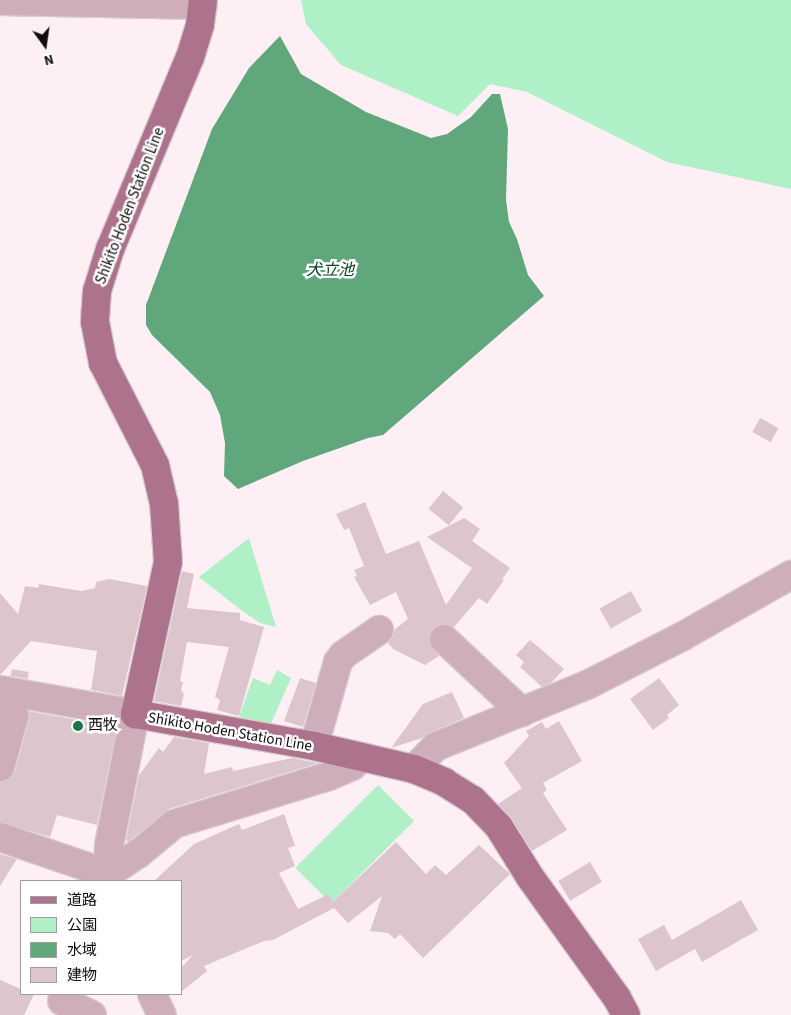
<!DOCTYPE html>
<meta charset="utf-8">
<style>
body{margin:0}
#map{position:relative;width:791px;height:1015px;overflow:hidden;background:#feeff5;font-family:"Source Sans 3","Noto Sans JP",sans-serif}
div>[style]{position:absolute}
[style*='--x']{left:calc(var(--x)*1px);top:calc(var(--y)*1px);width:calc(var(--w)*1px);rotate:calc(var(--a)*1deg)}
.green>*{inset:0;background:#b0f0c7;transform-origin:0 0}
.water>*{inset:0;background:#60a77c}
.building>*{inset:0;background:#ddc5ce;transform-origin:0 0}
.roads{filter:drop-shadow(1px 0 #d8cbd0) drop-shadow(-1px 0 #d8cbd0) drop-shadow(0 1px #d8cbd0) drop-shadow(0 -1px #d8cbd0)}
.minor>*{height:28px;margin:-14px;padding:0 14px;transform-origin:14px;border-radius:14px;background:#cfaebb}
.major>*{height:28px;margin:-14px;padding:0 14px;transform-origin:14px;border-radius:14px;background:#ad728c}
.dots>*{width:14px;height:14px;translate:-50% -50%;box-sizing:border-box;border:2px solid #fff;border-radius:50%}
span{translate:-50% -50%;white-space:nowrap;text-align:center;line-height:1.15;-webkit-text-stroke:5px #fff;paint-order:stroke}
.street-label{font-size:15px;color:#130b0e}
.poi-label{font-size:15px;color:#130b0e}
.left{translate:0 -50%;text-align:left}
.water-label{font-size:16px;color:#044024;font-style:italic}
.legend{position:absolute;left:20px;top:880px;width:162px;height:115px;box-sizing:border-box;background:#fff;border:1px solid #a19d9f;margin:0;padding:6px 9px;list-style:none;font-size:15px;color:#130b0e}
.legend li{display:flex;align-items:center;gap:10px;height:25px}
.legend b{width:25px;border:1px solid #a19d9f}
.north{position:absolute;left:20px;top:20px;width:50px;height:50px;-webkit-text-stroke:4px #fff;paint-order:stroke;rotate:166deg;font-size:14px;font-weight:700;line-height:20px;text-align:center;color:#130b0e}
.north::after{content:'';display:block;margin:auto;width:18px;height:22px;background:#130b0e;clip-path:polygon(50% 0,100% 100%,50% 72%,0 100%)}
</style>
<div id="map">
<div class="green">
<div style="clip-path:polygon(301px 0,791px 0,791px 189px,667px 162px,527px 92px,490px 84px,458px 116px,341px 65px,306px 24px)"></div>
<div style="clip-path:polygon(249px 538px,276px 627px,260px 623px,241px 610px,199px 577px)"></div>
<div style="clip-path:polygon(277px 670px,291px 678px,271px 724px,239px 717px,253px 678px,270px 685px)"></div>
<div style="left:378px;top:785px;width:51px;height:117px;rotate:45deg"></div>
</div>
<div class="water">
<div style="clip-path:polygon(280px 36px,301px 74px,366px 112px,431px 138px,447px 134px,471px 117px,492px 94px,500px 94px,508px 129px,506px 200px,509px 222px,517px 239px,528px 275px,544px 296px,383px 435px,368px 438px,303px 461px,238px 489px,224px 476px,225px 443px,220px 415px,210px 392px,152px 335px,146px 325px,146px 305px,212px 129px,249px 68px)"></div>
</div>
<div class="building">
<div style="left:760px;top:418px;width:21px;height:16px;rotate:29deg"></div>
<div style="left:443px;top:491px;width:26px;height:23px;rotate:39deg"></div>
<div style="clip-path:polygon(365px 502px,386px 554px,419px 541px,446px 605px,472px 568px,427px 537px,464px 518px,480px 529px,472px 541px,510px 568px,502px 579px,504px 580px,487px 604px,479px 598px,454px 627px,447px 624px,440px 624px,432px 629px,429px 635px,429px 643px,439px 656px,425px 665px,393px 649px,388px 643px,393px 637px,395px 629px,408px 619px,396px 592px,370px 605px,354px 577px,357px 576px,354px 570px,364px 566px,349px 528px,344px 530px,336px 514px)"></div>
<div style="clip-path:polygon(182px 571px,194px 574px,187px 608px,240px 613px,240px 620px,264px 627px,239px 716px,217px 710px,220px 700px,215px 697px,229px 647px,187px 642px,180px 681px,183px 682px,181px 690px,184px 694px,181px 706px,154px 701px)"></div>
<div style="clip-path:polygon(109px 579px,147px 586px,122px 696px,91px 690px,97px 651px,31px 641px,0 675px,0 593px,18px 614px,25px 586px,38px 588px,39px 584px,81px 591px,95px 588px,96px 582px)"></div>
<div style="left:631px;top:591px;width:23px;height:36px;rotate:61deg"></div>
<div style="clip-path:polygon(530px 640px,564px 669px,551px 683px,542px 687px,520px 667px,524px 662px,516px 655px)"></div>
<div style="left:12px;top:669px;width:17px;height:7px;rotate:10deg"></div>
<div style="clip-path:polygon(300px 678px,316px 683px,303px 727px,284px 721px)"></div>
<div style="clip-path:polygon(659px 678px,679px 705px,667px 715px,669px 718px,653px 730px,630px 699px)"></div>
<div style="clip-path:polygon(452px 692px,464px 718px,429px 733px,422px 738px,391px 748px,423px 704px)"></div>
<div style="clip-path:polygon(28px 711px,117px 727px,97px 825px,57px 815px,50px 837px,0 822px,0 782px,11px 778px,15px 771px,29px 720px)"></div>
<div style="clip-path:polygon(559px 721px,582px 761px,543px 783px,547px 790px,543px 793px,567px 830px,532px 851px,512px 819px,498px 804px,522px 788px,504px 763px,529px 736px,526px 731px,542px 722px,546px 729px)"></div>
<div style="clip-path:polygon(174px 737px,209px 743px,204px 774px,232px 767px,233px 771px,292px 758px,318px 763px,169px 809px,128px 842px,126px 840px,139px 775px,159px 748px,163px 752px)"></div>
<div style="clip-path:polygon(284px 814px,295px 846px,288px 848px,295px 866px,279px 873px,298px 909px,329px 894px,333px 902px,396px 842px,426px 874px,435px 865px,446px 875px,479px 845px,510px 874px,423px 958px,400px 934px,395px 939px,388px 933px,370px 931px,382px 896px,348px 923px,334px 908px,273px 940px,264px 941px,204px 966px,207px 971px,181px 992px,181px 968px,193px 955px,181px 961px,181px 881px,154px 881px,194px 844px,239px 824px,242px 830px)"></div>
<div style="clip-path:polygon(0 854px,17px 859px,0 886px)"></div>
<div style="left:590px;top:862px;width:23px;height:37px;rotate:59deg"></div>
<div style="clip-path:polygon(741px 900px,758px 930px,702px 962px,695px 949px,656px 971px,638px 939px,664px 925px,672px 940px)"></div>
<div style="clip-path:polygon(0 980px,21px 989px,21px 994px,34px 994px,24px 1015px,0 1015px)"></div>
</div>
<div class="roads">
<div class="minor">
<div style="--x:0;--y:1;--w:203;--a:1.1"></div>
<div style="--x:444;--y:639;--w:107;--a:43.1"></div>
<div style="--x:0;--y:690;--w:137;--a:10.1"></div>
<div style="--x:135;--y:714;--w:134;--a:101.2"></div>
<div style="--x:109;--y:845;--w:29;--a:92"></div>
<div style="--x:108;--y:874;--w:8;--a:120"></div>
<div style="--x:314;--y:746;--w:87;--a:-74.1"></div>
<div style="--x:338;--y:662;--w:9;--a:-54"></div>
<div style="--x:343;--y:655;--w:44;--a:-34.8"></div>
<div style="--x:0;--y:767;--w:53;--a:-74.6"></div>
<div style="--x:14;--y:716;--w:19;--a:-129"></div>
<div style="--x:2;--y:701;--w:10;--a:-90"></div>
<div style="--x:414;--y:769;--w:30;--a:-46"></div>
<div style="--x:435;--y:747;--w:164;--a:-22.2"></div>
<div style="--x:587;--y:685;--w:108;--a:-27"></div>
<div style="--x:683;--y:636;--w:124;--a:-29.5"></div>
<div style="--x:0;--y:837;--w:114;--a:18.9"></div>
<div style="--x:108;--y:874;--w:36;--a:-34"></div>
<div style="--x:138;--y:854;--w:47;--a:-39.8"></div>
<div style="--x:174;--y:824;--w:162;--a:-17.2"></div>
<div style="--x:329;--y:776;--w:25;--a:-23"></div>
<div style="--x:352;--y:766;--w:13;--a:-42"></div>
<div style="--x:152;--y:994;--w:23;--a:65"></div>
<div style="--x:62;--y:1001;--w:33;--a:25"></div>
</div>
<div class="major">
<div style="--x:203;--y:0;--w:25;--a:97"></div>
<div style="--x:200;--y:25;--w:34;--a:107"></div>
<div style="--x:190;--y:57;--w:208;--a:112.6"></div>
<div style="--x:110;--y:249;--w:44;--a:107.2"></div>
<div style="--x:97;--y:291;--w:31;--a:94"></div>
<div style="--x:95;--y:322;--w:42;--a:79"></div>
<div style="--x:103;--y:363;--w:114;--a:63"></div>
<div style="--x:155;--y:465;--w:39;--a:77"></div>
<div style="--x:164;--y:503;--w:59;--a:86.1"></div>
<div style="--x:168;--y:562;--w:156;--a:102.2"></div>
<div style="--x:135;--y:714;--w:182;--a:10.1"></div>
<div style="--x:314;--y:746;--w:103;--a:13"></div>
<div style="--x:414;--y:769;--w:33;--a:23"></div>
<div style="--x:444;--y:782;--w:34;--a:32"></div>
<div style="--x:473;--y:800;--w:37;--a:46"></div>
<div style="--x:499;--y:827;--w:59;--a:58.2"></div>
<div style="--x:530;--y:877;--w:149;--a:54.3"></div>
<div style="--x:617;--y:998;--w:19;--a:62"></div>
</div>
</div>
<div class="dots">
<div style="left:78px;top:726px;background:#1d7549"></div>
</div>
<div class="street-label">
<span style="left:130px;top:206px;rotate:-69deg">Shikito Hoden Station Line</span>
<span style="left:230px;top:732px;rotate:10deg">Shikito Hoden Station Line</span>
</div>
<div class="poi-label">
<span class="left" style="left:88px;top:726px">西牧</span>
</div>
<div class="water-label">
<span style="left:330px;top:270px">犬立池</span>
</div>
<ul class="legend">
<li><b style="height:6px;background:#ad728c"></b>道路</li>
<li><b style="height:14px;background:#b0f0c7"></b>公園</li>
<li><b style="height:14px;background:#60a77c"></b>水域</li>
<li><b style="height:14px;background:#ddc5ce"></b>建物</li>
</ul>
<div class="north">N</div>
</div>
